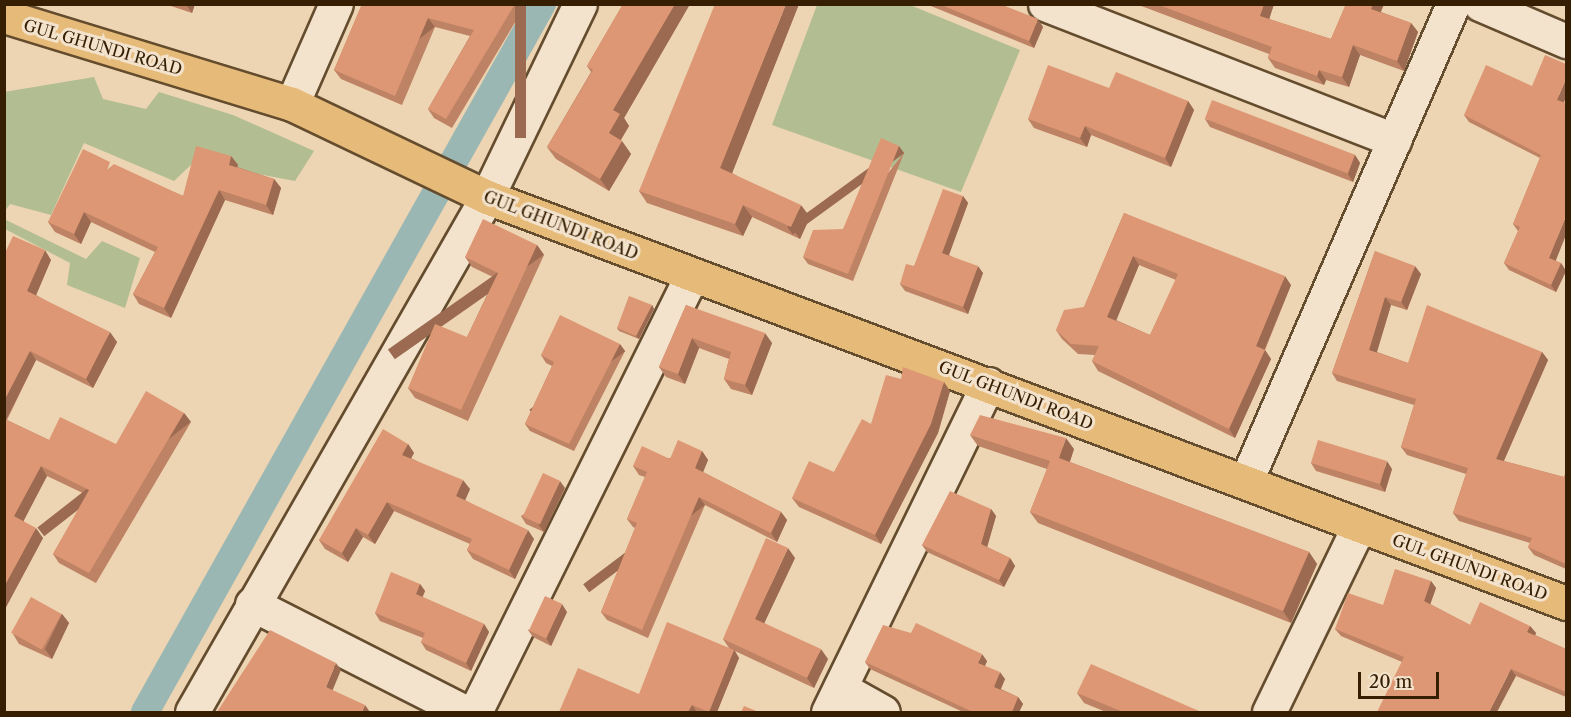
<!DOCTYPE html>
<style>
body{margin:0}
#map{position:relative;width:1571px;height:717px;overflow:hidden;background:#edd4b2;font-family:"Libre Caslon Text",serif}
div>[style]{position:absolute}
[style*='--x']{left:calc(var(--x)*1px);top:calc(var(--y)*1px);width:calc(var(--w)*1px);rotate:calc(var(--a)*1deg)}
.green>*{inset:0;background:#b2be91}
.canal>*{height:28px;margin:-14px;padding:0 14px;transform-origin:14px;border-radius:14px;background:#9bb7b4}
.roads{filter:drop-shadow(2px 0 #644c2e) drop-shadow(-2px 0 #644c2e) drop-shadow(0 2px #644c2e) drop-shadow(0 -2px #644c2e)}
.minor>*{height:33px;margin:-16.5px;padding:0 16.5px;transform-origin:16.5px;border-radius:16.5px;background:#f3e3cd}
.major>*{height:33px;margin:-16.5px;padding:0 16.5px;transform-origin:16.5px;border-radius:16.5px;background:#e6ba79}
.wall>*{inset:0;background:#be8264}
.shaded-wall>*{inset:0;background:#9b6a51;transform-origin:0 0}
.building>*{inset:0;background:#dd9774;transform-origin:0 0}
span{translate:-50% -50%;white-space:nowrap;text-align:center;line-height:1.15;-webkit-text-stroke:6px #f3e3cd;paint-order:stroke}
.street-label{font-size:16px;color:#361e02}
.frame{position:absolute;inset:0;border:6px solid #361e02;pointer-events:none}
.scale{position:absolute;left:1358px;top:672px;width:81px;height:27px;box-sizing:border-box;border:3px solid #361e02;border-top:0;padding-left:8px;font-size:18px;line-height:21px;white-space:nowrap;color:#361e02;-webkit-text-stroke:4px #f3e3cd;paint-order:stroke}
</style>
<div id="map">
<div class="green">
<div style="clip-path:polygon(817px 5px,910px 5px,1020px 50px,961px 192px,772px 125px)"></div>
<div style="clip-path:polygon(94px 77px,103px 99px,146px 109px,159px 92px,233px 115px,314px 151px,295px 181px,194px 162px,174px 181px,84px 143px,51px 215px,10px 204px,5px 211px,4px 92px)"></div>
<div style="clip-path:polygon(4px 219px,86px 259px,102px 241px,140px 258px,125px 308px,67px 285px,70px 263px,5px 229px)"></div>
</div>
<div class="canal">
<div style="--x:145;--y:712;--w:812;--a:-60.72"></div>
</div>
<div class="roads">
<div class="minor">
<div style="--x:1045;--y:4;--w:375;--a:21.3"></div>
<div style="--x:1480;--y:4;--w:94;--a:23.3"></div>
<div style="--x:292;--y:104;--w:109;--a:-66.3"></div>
<div style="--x:1246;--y:481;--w:520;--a:-66.54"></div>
<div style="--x:252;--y:604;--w:239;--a:26.9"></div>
<div style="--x:840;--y:688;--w:49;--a:29.2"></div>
<div style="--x:192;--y:712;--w:594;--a:-60.2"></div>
<div style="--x:487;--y:197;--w:214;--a:-64.3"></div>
<div style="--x:475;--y:712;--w:488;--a:-63.6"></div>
<div style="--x:828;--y:712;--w:365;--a:-64"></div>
<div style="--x:1269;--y:712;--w:207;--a:-64.2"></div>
</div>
<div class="major">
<div style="--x:4;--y:16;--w:301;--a:17"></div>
<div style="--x:292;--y:104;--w:216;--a:25.5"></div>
<div style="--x:487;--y:197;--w:1153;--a:20.62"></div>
</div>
</div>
<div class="wall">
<div style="clip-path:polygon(165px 4px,195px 4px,192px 13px)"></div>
<div style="clip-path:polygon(362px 4px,526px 4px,452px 128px,434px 118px,428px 109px,470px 36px,435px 27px,402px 105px,341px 79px,334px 70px)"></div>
<div style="clip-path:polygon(623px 4px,690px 4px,624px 118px,629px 126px,621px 140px,631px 154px,609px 191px,556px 159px,547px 147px,591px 72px,587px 66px)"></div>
<div style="clip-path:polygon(799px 4px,732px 173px,810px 217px,800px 239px,752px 217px,743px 236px,647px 203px,639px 191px)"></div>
<div style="clip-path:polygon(926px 4px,1000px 4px,1043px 27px,1034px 48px)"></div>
<div style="clip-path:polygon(1136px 4px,1274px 4px,1269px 19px,1331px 39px,1346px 4px,1384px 4px,1381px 12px,1411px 23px,1418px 32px,1404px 71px,1360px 55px,1349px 87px,1326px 80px,1324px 85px,1275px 68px,1268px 58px,1269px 54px)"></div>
<div style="clip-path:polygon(1532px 86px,1566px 97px,1564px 102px,1556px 261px,1561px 263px,1566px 271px,1556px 292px,1509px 270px,1504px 263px,1518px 231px,1513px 224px,1540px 158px,1469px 122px,1464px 115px)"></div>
<div style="clip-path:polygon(1109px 88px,1188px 101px,1194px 110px,1171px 167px,1091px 135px,1087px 147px,1034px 128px,1028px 119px)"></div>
<div style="clip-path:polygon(1205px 119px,1355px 155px,1360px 163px,1353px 182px,1210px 127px)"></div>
<div style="clip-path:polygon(904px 153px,853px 281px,808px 264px,803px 257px,843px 229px)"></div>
<div style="clip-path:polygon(231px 156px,238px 165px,237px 167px,274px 179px,281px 188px,273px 215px,225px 200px,171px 318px,139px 304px,133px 294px,155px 252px,91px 222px,81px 244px,55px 232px,48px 222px,113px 165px,183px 196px)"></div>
<div style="clip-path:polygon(963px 196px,968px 203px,949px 255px,983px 273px,968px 314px,905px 291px,900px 284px,914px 266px)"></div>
<div style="clip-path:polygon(evenodd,1124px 213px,1291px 285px,1265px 350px,1271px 359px,1235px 438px,1098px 371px,1092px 361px,1095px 355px,1078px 354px,1062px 339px,1056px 330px,1084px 307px,1124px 213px,1139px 265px,1176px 280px,1150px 335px,1116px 320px,1139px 265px)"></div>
<div style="clip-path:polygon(537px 245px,544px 255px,468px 421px,415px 398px,408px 388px,467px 337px,495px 278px,472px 267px,465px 257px)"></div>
<div style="clip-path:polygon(1375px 251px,1421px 274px,1407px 310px,1391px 305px,1377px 352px,1408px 363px,1542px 352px,1548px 360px,1504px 461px,1564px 477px,1566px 471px,1566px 569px,1534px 555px,1528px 547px,1530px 543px,1459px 521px,1453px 513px,1466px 474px,1407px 455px,1401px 447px,1414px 405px,1337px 381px,1332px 373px)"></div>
<div style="clip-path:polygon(4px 255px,51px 260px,36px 295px,117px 342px,93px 388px,36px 360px,7px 420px,49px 440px,116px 444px,184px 413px,191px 422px,96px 583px,59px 563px,53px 554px,87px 495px,47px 476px,23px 521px,43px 538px,5px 609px)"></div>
<div style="clip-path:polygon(652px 305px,654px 309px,639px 339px,619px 331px,617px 328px)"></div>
<div style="clip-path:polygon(686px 305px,772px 343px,752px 395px,731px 389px,724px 379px,729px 359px,699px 348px,685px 384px,666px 377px,659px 367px)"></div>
<div style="clip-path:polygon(625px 351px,574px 451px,530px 431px,525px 424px,552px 366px,546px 363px,541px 355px)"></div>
<div style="clip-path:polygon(901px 379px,950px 391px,938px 433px,881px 544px,799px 507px,792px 498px,834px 472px,871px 424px)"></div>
<div style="clip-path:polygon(970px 435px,1074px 449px,1070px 462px,1309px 552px,1317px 564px,1291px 623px,1038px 523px,1030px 512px,1047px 469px,978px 446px)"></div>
<div style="clip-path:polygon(408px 444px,414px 453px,411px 458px,470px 489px,465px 500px,534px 539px,515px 579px,473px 559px,467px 550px,470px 544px,394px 511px,375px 544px,363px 537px,348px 562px,325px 549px,319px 540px)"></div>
<div style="clip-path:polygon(702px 451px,708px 460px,703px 472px,781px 512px,787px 520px,777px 542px,705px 505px,648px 638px,607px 620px,601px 612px,635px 528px,633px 527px,627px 519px,645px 477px,639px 475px,633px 466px)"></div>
<div style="clip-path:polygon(1311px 463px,1392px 469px,1385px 492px,1316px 471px)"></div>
<div style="clip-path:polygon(565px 488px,544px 532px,526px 524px,521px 516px)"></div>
<div style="clip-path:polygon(991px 509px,996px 516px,987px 547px,1010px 558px,1015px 566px,1004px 587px,927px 552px,922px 545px)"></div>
<div style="clip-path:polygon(795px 558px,764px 623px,828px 659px,814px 688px,735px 651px,739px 658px,717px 712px,559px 712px,639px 694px,729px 648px,723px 639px)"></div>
<div style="clip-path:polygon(1431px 581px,1436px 588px,1430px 604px,1470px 625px,1530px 626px,1536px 633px,1535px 635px,1566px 649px,1566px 697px,1516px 676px,1402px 662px,1341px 636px,1335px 629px)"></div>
<div style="clip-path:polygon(420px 584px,425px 591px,422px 597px,484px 624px,489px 632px,471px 671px,426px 650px,421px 642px,423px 638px,380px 621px,375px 613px)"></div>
<div style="clip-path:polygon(567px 612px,551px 646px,533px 637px,528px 630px)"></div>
<div style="clip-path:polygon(62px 614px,69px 623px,52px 659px,19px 644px,13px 634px)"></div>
<div style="clip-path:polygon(987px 661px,985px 666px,1005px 679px,1001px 689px,1018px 697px,1023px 704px,1019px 712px,963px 712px,870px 669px,865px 662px)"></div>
<div style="clip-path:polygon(1077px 693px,1200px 712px,1106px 712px,1084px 703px)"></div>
</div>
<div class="shaded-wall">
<div style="clip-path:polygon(188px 4px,195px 4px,192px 13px,187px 6px)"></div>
<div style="left:515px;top:4px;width:11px;height:134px"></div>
<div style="clip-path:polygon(675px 4px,690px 4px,624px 118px,629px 126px,617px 146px,609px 133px,613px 110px)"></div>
<div style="clip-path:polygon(786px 4px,799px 4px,729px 181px,720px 168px)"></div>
<div style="clip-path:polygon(1264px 4px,1274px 4px,1267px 26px,1260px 16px)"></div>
<div style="clip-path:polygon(1373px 4px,1384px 4px,1378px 18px,1371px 9px)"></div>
<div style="left:428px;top:18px;width:11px;height:85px;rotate:52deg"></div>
<div style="clip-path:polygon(1038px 19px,1043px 27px,1034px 48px,1029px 41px)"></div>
<div style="clip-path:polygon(1411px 23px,1418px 32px,1404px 71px,1397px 61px)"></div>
<div style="clip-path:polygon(1353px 45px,1360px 55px,1349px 87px,1342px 77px)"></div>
<div style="clip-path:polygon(1319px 70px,1326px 80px,1324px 85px,1317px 76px)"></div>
<div style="clip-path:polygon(1566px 79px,1566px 97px,1562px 107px,1557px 100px)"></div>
<div style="clip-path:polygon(1188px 101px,1194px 110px,1171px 167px,1165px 158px)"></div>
<div style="clip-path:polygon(1085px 126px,1091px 135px,1087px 147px,1080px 138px)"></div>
<div style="clip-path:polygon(622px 141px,631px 154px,609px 191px,600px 179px)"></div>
<div style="left:899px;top:146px;width:9px;height:138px;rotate:54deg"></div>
<div style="clip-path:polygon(1355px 155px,1360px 163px,1353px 182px,1348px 174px)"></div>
<div style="clip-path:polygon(231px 156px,238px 165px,235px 174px,229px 165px)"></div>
<div style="clip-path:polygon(274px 179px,281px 188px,273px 215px,266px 205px)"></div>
<div style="clip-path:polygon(219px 190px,225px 200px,171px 318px,164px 308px)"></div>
<div style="clip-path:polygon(963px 196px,968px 203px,947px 260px,942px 253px)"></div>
<div style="clip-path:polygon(743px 205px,752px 217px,743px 236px,735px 224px)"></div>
<div style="clip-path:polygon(801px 205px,810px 217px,800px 239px,791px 227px)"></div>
<div style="clip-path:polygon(84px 212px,91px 222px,81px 244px,74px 234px)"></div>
<div style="clip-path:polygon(1566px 216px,1566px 235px,1554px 265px,1549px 258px)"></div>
<div style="left:537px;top:245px;width:12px;height:182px;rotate:55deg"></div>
<div style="clip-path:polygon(45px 250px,51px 260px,34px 300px,27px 291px)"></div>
<div style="clip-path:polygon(1133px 256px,1139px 265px,1114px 326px,1107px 317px)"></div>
<div style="clip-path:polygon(1561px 263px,1566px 271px,1556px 292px,1551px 285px)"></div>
<div style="clip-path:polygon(978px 266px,983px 273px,968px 314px,963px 307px)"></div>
<div style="clip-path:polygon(1415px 266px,1421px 274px,1407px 310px,1401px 302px)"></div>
<div style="clip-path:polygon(1285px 276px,1291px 285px,1263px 353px,1265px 350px,1271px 359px,1235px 438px,1229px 429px,1256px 346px)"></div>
<div style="clip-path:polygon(1385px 297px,1391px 305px,1375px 358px,1369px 350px)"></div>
<div style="clip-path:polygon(652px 305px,654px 309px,639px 339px,636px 336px)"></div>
<div style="clip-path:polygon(110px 332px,117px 342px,93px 388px,86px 379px)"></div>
<div style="clip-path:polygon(765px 333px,772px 343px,752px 395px,745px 385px)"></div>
<div style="clip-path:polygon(692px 338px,699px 348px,685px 384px,678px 374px)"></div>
<div style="left:620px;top:344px;width:9px;height:112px;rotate:54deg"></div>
<div style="clip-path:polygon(30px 351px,36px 360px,4px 424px,4px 401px)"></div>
<div style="clip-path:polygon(1542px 352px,1548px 360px,1501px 467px,1496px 459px)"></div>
<div style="clip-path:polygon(944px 382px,950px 391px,938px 433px,881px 544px,875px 535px)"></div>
<div style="left:184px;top:413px;width:11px;height:186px;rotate:52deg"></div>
<div style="clip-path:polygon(1066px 438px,1074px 449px,1067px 469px,1059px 458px)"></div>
<div style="clip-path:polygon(408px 444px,414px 453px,408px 464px,402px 455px)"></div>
<div style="clip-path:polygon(702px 451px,708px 460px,701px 477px,695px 468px)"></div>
<div style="clip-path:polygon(1387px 461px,1392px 469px,1385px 492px,1380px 484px)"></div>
<div style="clip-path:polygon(41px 466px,47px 476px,21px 526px,14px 516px)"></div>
<div style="clip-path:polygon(463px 480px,470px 489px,463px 505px,456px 496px)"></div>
<div style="clip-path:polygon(560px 481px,565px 488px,544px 532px,538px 524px)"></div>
<div style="left:699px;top:497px;width:10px;height:145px;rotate:53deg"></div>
<div style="clip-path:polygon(387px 502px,394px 511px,375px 544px,368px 535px)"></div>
<div style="clip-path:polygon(991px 509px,996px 516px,986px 551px,981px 544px)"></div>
<div style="clip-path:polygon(781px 512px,787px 520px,777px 542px,771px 533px)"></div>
<div style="clip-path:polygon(36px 528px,43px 538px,5px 609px,4px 587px)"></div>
<div style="clip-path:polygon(356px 528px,363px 537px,348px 562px,342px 553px)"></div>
<div style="clip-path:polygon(528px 530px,534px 539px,515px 579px,509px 570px)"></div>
<div style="clip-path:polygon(788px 548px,795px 558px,762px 628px,755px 619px)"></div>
<div style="clip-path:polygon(1309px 552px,1317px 564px,1291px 623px,1283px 611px)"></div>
<div style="clip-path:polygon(1010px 558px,1015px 566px,1004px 587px,999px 580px)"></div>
<div style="clip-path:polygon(1431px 581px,1436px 588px,1429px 608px,1424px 601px)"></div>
<div style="clip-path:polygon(420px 584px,425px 591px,421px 601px,416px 594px)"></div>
<div style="clip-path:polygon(562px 604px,567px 612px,551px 646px,546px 638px)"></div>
<div style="clip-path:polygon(62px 614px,69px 623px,52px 659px,45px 649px)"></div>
<div style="clip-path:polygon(484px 624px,489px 632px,471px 671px,466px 663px)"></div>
<div style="clip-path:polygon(1530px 626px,1536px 633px,1533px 640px,1527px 632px)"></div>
<div style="clip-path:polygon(821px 649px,828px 659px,814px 688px,807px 678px)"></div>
<div style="clip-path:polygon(734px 650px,739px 658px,717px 712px,709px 712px)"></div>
<div style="clip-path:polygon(982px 654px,987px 661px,983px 670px,978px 663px)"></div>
<div style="clip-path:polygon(336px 663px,341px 670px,331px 694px,326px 687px)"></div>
<div style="clip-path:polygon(1511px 669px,1516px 676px,1497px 712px,1489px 712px)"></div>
<div style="clip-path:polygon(1000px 672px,1005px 679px,999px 693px,994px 687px)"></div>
<div style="clip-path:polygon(1018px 697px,1023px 704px,1019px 712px,1012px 712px)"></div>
<div style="clip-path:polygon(365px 705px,370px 712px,362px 712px)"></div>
<div style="clip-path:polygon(692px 705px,697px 712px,688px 712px)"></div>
</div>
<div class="building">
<div style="clip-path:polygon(362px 4px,515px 4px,446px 119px,428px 109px,474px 30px,428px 18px,395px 96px,334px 70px)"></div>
<div style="clip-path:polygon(623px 4px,675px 4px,613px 110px,620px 114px,609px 133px,622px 141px,600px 179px,547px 147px,593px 70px,587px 66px)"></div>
<div style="clip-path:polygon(715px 4px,786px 4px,720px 168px,801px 205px,791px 227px,743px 205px,735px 224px,639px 191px)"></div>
<div style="clip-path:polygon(939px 4px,1000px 4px,1038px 19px,1029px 41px)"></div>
<div style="clip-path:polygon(1156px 4px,1264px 4px,1260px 16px,1331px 39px,1346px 4px,1373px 4px,1371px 9px,1411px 23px,1397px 61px,1353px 45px,1342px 77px,1319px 70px,1317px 76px,1268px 58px,1272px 47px)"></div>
<div style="clip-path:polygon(1545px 55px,1566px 64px,1566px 79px,1557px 100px,1566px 103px,1566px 216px,1549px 258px,1561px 263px,1551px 285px,1504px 263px,1520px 227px,1513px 224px,1541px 155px,1464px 115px,1486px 65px,1532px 86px)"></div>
<div style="clip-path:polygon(1048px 65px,1109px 88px,1116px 72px,1188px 101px,1165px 158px,1085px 126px,1080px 138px,1028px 119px)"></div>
<div style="left:1212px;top:100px;width:153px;height:20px;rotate:21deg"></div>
<div style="clip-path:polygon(881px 138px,899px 146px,848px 274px,803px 257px,813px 230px,843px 229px)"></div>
<div style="clip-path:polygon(196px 146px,231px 156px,229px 165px,274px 179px,266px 205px,219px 190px,164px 308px,133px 294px,158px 247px,84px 212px,74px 234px,48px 222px,83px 149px,110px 162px,107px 171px,114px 164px,183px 196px)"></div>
<div style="clip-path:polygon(943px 189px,963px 196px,942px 253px,978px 266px,963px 307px,900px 284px,906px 264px,914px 266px)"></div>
<div style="clip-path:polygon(evenodd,1124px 213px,1285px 276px,1256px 346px,1265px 350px,1229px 429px,1092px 361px,1099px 346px,1071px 344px,1056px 330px,1064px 310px,1084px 307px,1124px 213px,1133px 256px,1178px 274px,1150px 335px,1107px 317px,1133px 256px)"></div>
<div style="clip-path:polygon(483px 219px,537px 245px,461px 410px,408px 388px,435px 324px,467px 337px,498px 273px,465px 257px)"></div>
<div style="clip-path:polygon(13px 236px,45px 250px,27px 291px,110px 332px,86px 379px,30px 351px,4px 401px,4px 255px)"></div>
<div style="clip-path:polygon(1375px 251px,1415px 266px,1401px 302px,1385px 297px,1369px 350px,1408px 363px,1427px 305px,1542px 352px,1496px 459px,1564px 477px,1566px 471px,1566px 564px,1528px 547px,1532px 538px,1453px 513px,1468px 468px,1401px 447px,1416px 399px,1332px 373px)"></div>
<div style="clip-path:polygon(629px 296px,652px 305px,636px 336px,617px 328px)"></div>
<div style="clip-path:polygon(686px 305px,765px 333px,745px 385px,724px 379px,731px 352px,692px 338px,678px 374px,659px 367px)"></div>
<div style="clip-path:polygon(560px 315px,620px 344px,569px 444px,525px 424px,554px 362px,541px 355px)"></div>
<div style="clip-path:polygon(903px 367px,944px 382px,931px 424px,875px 535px,792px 498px,809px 461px,834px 472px,862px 419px,871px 424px,886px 375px,901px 379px)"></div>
<div style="clip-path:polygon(146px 391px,184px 413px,89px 573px,53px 554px,89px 490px,41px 466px,14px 516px,36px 528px,4px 587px,4px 488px,6px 485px,4px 484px,4px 419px,49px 440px,60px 417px,116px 444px)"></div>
<div style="clip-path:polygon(980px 415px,1066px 438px,1059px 458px,1309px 552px,1283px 611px,1030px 512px,1050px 461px,970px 435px)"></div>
<div style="clip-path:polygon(383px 429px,408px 444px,402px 455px,463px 480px,456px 496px,528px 530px,509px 570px,467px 550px,472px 539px,387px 502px,368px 535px,356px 528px,342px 553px,319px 540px)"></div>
<div style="clip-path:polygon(678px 440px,702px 451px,695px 468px,781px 512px,771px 533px,699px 497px,642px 630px,601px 612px,637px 523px,627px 519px,647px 472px,633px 466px,642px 446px,670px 459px)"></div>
<div style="left:1318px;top:440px;width:72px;height:24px;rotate:17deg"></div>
<div style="left:543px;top:473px;width:19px;height:48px;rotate:25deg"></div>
<div style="clip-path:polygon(950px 491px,991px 509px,981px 544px,1010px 558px,999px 580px,922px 545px)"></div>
<div style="clip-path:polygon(766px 538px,788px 548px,755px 619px,821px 649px,807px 678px,723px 639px)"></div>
<div style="clip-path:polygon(1395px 569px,1431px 581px,1424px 601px,1470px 625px,1480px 602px,1530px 626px,1527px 632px,1566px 649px,1566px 692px,1511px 669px,1489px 712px,1377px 712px,1404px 657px,1335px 629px,1348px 593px,1383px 605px)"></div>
<div style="clip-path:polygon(391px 572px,420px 584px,416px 594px,484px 624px,466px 663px,421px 642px,425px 633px,375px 613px)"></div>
<div style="left:545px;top:596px;width:19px;height:38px;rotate:25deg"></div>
<div style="left:31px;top:597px;width:35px;height:41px;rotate:29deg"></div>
<div style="clip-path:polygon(667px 622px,734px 650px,709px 712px,692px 705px,688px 712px,559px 712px,578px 668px,639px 694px)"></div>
<div style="clip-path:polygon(916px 623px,982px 654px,978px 663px,1000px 672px,994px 687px,1018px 697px,1012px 712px,973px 712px,865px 662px,883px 625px,911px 633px)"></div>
<div style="clip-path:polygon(270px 630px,336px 663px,326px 687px,365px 705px,362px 712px,217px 712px)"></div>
<div style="clip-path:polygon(1091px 664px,1199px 711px,1198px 712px,1135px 712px,1131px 711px,1130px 712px,1123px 712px,1077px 693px)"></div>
<div style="clip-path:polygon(744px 706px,759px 712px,741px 712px)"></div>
</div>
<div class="street-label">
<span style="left:103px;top:47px;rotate:16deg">GUL GHUNDI ROAD</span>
<span style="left:561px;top:225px;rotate:21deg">GUL GHUNDI ROAD</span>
<span style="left:1016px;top:395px;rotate:21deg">GUL GHUNDI ROAD</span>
<span style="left:1470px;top:567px;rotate:20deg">GUL GHUNDI ROAD</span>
</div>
<div class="frame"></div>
<div class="scale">20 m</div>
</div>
